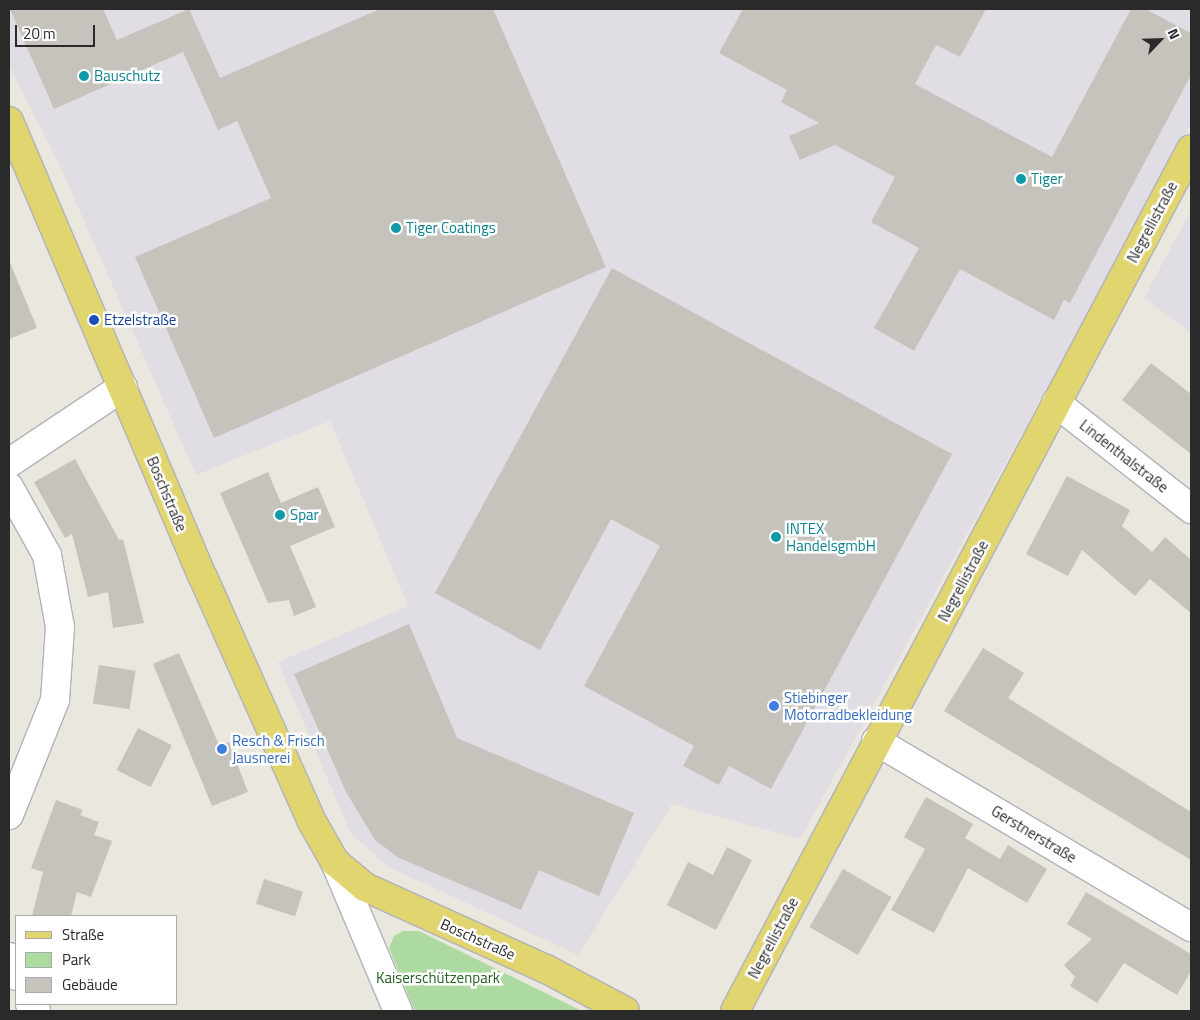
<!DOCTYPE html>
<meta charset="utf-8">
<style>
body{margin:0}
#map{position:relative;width:1200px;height:1020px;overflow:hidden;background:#eae7de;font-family:"Titillium Web",sans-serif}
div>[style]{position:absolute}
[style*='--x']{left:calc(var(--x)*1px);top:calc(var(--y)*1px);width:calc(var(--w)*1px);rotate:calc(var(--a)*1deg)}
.industrial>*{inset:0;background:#e0dee4}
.green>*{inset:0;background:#addaa1}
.building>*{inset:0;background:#c6c3bd;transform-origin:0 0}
.roads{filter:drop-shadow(1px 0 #b1b2bc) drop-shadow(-1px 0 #b1b2bc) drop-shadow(0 1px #b1b2bc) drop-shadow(0 -1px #b1b2bc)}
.minor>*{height:28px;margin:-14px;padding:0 14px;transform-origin:14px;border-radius:14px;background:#fff}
.major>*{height:28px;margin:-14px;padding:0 14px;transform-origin:14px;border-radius:14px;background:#e0d56e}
.dots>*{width:14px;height:14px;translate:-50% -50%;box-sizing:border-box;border:2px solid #fff;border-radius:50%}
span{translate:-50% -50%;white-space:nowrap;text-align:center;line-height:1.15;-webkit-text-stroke:5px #fff;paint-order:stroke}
.culture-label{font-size:15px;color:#0d838f}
.left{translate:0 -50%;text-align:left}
.street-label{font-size:15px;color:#2a2a2a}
.transit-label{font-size:15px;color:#164399}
.shop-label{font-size:15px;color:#366cbe}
.park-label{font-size:15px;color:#275f23}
.frame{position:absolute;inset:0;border:10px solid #2a2a2a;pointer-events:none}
.legend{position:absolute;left:15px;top:915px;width:162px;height:90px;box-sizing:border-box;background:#fff;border:1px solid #aaa;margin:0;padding:6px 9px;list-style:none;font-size:15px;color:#2a2a2a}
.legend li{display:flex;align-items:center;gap:10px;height:25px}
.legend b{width:25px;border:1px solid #aaa}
.north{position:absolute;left:1135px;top:15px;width:50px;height:50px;-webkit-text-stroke:4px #fff;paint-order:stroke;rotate:66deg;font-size:14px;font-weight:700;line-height:20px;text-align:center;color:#2a2a2a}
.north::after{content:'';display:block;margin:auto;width:18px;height:22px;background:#2a2a2a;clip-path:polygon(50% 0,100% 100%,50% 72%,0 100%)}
.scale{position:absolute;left:15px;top:25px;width:80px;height:22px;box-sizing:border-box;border:2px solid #2a2a2a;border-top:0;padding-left:6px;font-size:15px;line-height:18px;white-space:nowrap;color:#2a2a2a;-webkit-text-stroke:4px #fff;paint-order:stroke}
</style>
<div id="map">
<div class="industrial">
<div style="clip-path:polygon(9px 9px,1191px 9px,1191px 124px,800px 839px,672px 804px,578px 955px,387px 866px,350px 832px,278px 662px,408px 606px,330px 421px,196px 475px,60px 166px,9px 65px)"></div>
<div style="clip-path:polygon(1191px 210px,1191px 333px,1144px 298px)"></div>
</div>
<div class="green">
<div style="clip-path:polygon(403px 931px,419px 931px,582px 1011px,415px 1011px,389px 948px,394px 936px)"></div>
</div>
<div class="building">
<div style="clip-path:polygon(10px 9px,103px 9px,117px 40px,189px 9px,220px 78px,380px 9px,493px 9px,606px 267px,214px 438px,135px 257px,271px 198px,237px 121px,218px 130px,183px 52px,54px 109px)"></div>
<div style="clip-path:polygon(743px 9px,986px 9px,960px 57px,936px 45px,915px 84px,1052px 157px,1131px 9px,1145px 9px,1191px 33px,1191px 75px,1070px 303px,1064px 300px,1054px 320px,960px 269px,914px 351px,874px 328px,919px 248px,871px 222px,895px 177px,835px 145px,800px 160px,789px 136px,819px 123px,781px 102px,787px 90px,719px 53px)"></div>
<div style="clip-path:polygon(9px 260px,37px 328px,9px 339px)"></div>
<div style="clip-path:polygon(612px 268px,952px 454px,771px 789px,729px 766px,719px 785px,683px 766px,694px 746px,584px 686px,660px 546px,611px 519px,540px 650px,435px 593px)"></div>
<div style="clip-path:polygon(1151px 363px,1191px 394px,1191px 454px,1122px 400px)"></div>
<div style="clip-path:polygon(75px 459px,119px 540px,123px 539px,144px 623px,113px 628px,108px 592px,88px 597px,72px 534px,65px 538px,34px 482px)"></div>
<div style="clip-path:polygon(268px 472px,281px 503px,318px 487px,335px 527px,290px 546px,316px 607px,294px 616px,289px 600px,268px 603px,220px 493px)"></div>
<div style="clip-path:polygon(1067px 476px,1130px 510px,1122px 526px,1152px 552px,1165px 537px,1191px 560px,1191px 613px,1150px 579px,1135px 596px,1082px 550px,1068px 576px,1026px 554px)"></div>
<div style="clip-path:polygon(409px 624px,457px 738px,634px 813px,599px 896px,539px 870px,521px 910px,399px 858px,375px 840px,346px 792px,294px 674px)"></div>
<div style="clip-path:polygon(983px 648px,1024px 673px,1008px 698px,1191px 812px,1191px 860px,944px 711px)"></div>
<div style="clip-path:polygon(179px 653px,219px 745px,229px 742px,248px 792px,212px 806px,153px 664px)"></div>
<div style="left:99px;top:665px;width:37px;height:39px;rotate:9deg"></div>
<div style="left:138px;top:728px;width:38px;height:47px;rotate:27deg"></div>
<div style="clip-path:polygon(926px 797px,973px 824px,965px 838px,1000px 859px,1008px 845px,1047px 869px,1027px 903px,968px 868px,934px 933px,891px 910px,925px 849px,904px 837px)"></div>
<div style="clip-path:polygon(56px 800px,83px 810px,80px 815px,99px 822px,94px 835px,112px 841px,91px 897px,77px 892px,71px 916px,32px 916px,43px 872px,31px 868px)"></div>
<div style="clip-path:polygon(727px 847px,752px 860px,716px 930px,667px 905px,688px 862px,713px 875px)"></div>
<div style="left:843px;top:869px;width:56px;height:67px;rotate:30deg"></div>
<div style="left:264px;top:879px;width:41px;height:26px;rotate:18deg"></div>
<div style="clip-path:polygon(1086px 892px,1191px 954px,1191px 971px,1177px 995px,1124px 963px,1097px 1003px,1070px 986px,1075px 977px,1064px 965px,1092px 939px,1067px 924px)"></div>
</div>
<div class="roads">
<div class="minor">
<div style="--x:1056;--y:403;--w:172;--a:38.1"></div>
<div style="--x:9;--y:463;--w:137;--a:-33.7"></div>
<div style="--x:9;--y:487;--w:78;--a:60.8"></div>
<div style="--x:47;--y:555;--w:73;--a:79.8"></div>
<div style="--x:60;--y:627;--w:73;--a:93.9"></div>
<div style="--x:55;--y:700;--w:124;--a:111.8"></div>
<div style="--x:876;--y:741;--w:366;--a:30.6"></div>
<div style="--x:335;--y:862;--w:162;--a:67.1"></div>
<div style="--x:9;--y:957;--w:20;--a:70"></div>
<div style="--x:30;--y:1004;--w:9;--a:49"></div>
</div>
<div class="major">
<div style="--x:9;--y:121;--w:496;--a:67"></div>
<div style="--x:203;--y:577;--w:266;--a:66"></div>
<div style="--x:311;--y:820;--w:48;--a:60.3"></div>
<div style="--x:335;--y:862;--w:39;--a:40"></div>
<div style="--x:365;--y:887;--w:201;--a:24.4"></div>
<div style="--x:548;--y:970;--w:87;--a:28"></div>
<div style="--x:735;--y:1011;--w:975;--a:-62.12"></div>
</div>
</div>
<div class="dots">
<div style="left:84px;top:76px;background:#0f9aa8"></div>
<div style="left:1021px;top:179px;background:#0f9aa8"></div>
<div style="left:396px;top:228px;background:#0f9aa8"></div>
<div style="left:94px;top:320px;background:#1a4fb4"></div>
<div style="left:280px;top:515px;background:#0f9aa8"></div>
<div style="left:776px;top:537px;background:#0f9aa8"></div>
<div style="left:774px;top:706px;background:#3f7fe0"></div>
<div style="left:222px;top:749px;background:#3f7fe0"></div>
</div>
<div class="culture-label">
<span class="left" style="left:94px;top:76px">Bauschutz</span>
<span class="left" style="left:1031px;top:179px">Tiger</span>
<span class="left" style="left:406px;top:228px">Tiger Coatings</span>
<span class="left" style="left:290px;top:515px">Spar</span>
<span class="left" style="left:786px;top:537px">INTEX<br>HandelsgmbH</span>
</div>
<div class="street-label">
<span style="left:1152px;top:222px;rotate:-62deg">Negrellistraße</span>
<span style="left:1124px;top:456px;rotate:38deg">Lindenthalstraße</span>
<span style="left:167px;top:494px;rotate:67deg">Boschstraße</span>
<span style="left:963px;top:581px;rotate:-62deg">Negrellistraße</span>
<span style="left:1034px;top:834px;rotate:31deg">Gerstnerstraße</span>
<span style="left:773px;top:938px;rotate:-62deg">Negrellistraße</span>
<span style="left:478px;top:939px;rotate:24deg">Boschstraße</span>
</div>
<div class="transit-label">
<span class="left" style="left:104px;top:320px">Etzelstraße</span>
</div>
<div class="shop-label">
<span class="left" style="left:784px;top:706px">Stiebinger<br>Motorradbekleidung</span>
<span class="left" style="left:232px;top:749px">Resch &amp; Frisch<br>Jausnerei</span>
</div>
<div class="park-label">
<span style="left:438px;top:978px">Kaiserschützenpark</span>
</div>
<div class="frame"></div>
<ul class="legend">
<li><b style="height:6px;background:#e0d56e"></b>Straße</li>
<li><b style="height:14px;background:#addaa1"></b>Park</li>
<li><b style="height:14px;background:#c6c3bd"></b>Gebäude</li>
</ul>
<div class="north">N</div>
<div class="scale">20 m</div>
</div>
